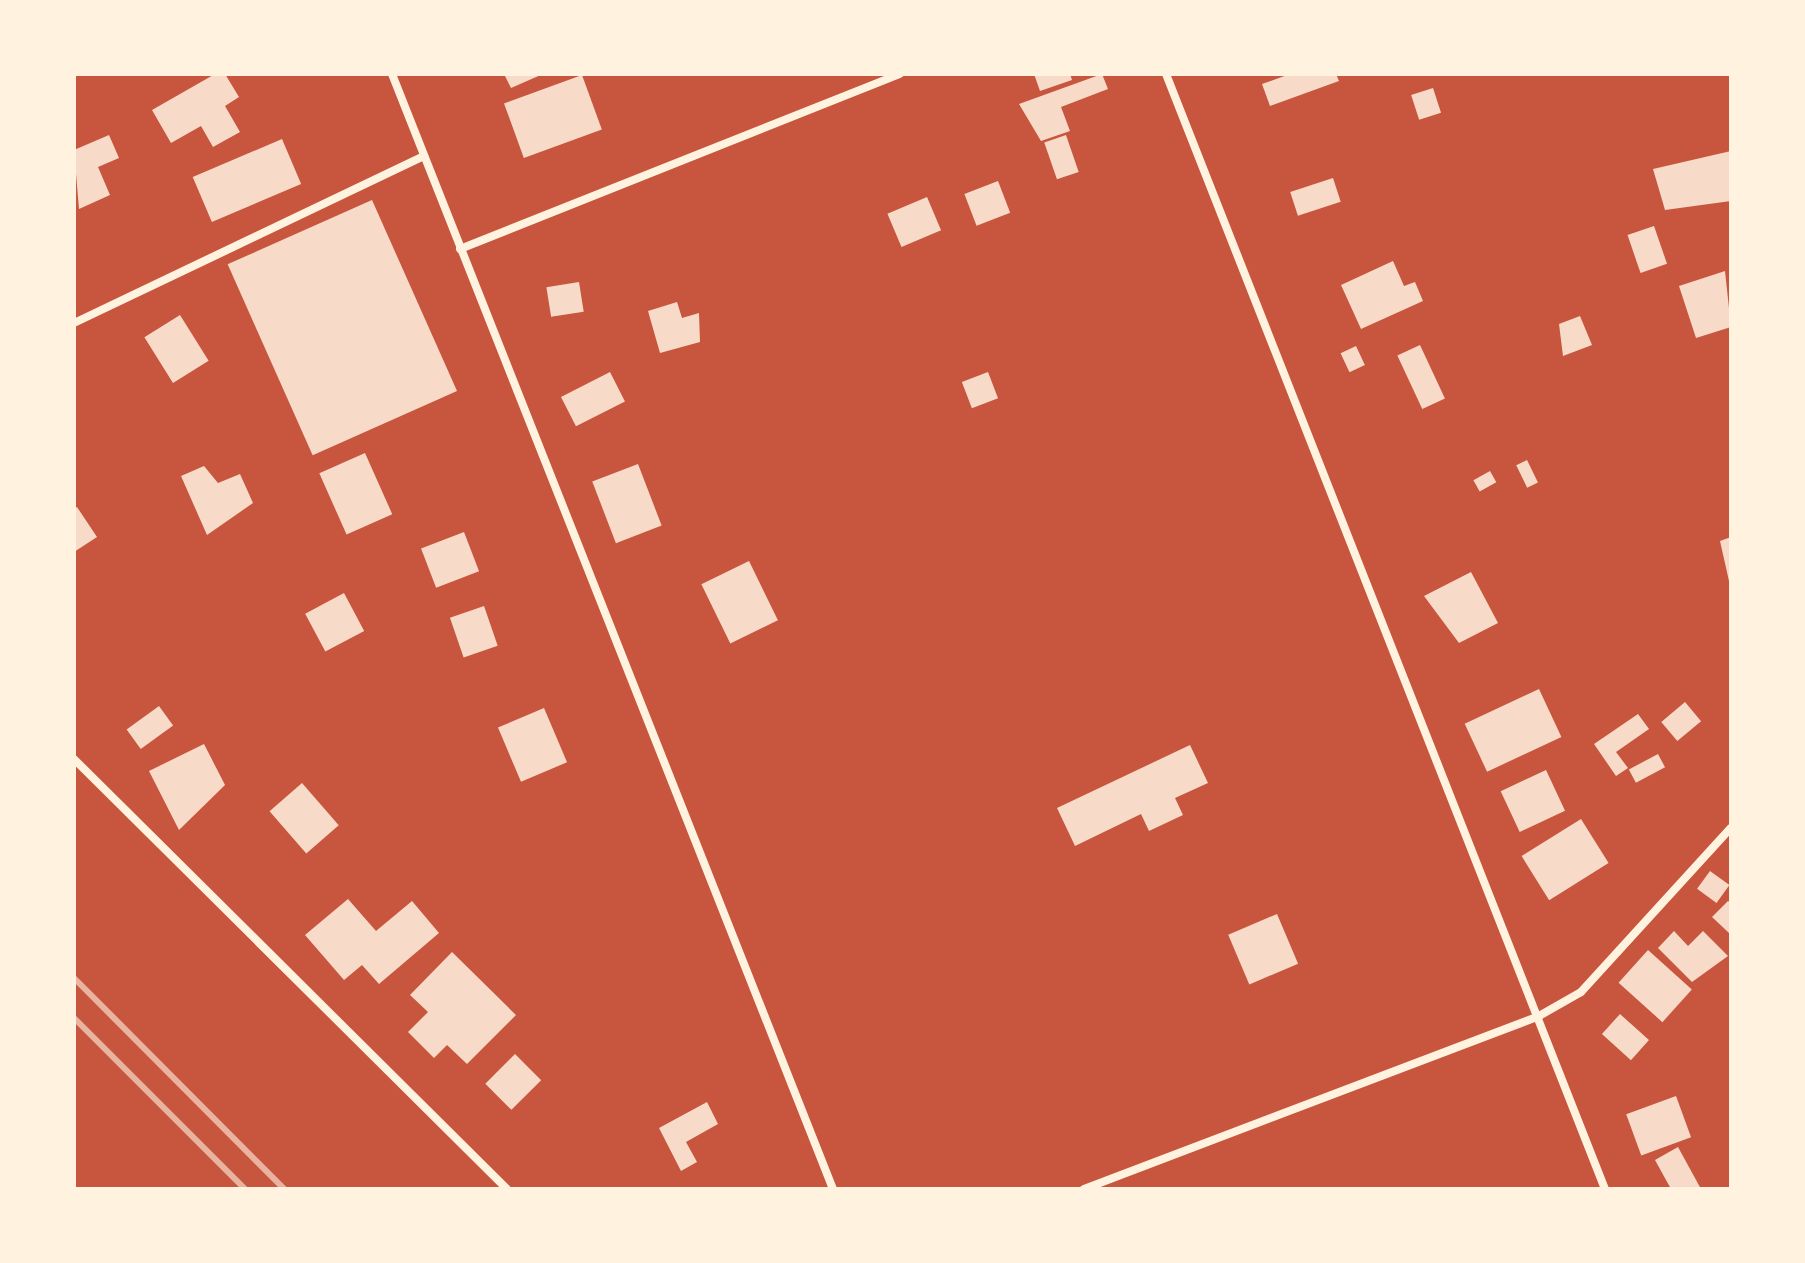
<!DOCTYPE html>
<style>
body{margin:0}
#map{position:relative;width:1805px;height:1263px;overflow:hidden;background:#c8553d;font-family:"Public Sans",sans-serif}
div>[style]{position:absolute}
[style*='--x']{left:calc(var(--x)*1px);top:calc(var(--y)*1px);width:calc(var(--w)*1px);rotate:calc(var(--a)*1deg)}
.building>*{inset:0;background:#f7dbc8;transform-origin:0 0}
.minor>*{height:8px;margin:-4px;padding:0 4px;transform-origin:4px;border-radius:4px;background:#fff3e0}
.rail>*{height:6px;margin:-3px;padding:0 3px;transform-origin:3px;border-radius:3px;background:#e9b49f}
span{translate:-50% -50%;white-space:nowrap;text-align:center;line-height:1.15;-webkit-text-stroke:8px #fff3e0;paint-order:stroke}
.frame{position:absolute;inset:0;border:76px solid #fff3e0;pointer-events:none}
</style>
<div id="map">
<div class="building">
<div style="clip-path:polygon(215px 74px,225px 74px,239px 97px,225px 106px,240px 132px,213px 147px,201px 126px,171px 143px,152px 110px)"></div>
<div style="clip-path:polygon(504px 74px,543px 74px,511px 88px)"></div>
<div style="clip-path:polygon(1034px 74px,1070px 74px,1072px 80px,1040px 91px)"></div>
<div style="clip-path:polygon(1102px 74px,1108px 89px,1061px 107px,1070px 131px,1041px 141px,1019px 104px)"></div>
<div style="clip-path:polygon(1290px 74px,1336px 74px,1339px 81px,1270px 106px,1262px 84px)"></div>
<div style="left:582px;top:75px;width:58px;height:83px;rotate:70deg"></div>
<div style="left:1433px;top:88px;width:26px;height:23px;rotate:72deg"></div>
<div style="clip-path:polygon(109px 135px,119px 158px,98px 167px,110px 195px,79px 209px,74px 150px)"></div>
<div style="left:1066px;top:135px;width:39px;height:23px;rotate:71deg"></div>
<div style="left:282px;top:139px;width:49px;height:97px;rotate:67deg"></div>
<div style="clip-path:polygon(1731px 151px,1731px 201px,1665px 210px,1653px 169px)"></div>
<div style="left:1333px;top:178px;width:25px;height:45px;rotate:72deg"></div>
<div style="left:998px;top:181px;width:34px;height:36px;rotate:69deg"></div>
<div style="left:927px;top:197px;width:36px;height:43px;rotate:67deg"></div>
<div style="left:372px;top:200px;width:209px;height:158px;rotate:66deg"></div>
<div style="left:1654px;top:226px;width:40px;height:28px;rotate:71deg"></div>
<div style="clip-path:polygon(1393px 261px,1404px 286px,1415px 282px,1423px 301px,1361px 329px,1341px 285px)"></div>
<div style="clip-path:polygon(1725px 271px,1731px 327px,1696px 338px,1679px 286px)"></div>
<div style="left:579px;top:282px;width:30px;height:33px;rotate:81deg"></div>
<div style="clip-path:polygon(677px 302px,682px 318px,699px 313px,700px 342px,660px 353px,648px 311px)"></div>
<div style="left:180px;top:315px;width:54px;height:42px;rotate:58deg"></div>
<div style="clip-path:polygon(1580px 316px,1592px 345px,1563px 356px,1559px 324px)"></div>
<div style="left:1420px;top:345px;width:59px;height:25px;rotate:65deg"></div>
<div style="left:1356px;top:346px;width:21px;height:17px;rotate:65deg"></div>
<div style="left:610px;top:372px;width:33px;height:55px;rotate:63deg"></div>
<div style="left:988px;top:372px;width:28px;height:28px;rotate:69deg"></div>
<div style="left:365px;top:453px;width:67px;height:50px;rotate:66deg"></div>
<div style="left:1527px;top:460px;width:25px;height:12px;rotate:64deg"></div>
<div style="left:638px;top:464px;width:66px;height:49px;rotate:69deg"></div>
<div style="clip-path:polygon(204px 466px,218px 483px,240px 474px,253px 503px,207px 535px,181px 476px)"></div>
<div style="left:1490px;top:471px;width:13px;height:19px;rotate:61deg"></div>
<div style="clip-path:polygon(77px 507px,97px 537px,74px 552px,74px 509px)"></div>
<div style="left:464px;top:532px;width:42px;height:46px;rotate:69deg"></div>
<div style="clip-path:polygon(1731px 537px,1731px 590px,1720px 541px)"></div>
<div style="left:749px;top:561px;width:66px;height:53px;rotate:64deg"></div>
<div style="clip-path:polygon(1471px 572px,1498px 623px,1459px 643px,1424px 596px)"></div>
<div style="left:344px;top:593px;width:43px;height:44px;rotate:62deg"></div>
<div style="left:484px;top:606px;width:42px;height:36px;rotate:71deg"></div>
<div style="left:1539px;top:689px;width:53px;height:82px;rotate:65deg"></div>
<div style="left:1685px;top:702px;width:25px;height:31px;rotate:50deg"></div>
<div style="left:159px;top:706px;width:24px;height:40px;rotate:54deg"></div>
<div style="left:544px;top:708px;width:59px;height:50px;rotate:67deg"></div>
<div style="clip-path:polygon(1638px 714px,1649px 729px,1616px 752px,1628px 768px,1616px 776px,1594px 744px)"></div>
<div style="clip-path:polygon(204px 744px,225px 785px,179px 830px,149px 771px)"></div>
<div style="clip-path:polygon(1190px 745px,1208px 783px,1175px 798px,1183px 815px,1149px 831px,1141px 814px,1075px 846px,1057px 808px)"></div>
<div style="left:1658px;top:754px;width:15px;height:33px;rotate:62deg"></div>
<div style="left:1546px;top:770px;width:45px;height:50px;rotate:65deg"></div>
<div style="left:302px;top:783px;width:56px;height:43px;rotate:49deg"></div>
<div style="left:1581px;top:819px;width:52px;height:70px;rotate:58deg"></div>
<div style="left:1710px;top:871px;width:24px;height:22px;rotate:36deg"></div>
<div style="clip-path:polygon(348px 899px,376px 931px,412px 901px,439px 933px,379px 984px,362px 965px,344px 980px,305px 935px)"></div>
<div style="clip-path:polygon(1728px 901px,1731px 903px,1729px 933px,1712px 917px)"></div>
<div style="left:1277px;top:914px;width:54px;height:53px;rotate:67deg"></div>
<div style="clip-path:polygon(1674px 931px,1688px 946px,1703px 931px,1728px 956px,1692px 982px,1658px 948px)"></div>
<div style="left:1648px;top:950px;width:59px;height:44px;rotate:42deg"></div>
<div style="clip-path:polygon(452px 952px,516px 1015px,467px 1064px,447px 1045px,434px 1058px,408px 1032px,428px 1012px,410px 995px)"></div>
<div style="left:1620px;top:1014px;width:39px;height:27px;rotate:42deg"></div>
<div style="left:515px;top:1054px;width:37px;height:42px;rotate:45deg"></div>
<div style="left:1676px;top:1096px;width:44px;height:53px;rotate:70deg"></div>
<div style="clip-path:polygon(707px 1102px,718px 1124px,686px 1142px,697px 1162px,681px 1171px,659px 1128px)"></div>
<div style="clip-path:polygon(1678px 1147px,1701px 1189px,1671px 1189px,1655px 1160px)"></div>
</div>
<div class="minor">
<div style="--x:392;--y:74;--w:1199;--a:68.42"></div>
<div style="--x:1166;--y:74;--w:1198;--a:68.51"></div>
<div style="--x:460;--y:249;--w:473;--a:-21.7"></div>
<div style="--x:74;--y:323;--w:388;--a:-25.5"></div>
<div style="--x:74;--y:759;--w:610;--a:44.8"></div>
<div style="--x:1084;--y:1189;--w:487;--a:-20.8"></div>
<div style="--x:1539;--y:1016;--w:48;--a:-29.7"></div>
<div style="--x:1581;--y:992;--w:222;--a:-47.6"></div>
</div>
<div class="rail">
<div style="--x:74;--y:978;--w:298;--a:45.1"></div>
<div style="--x:74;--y:1018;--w:242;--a:45"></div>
</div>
<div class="frame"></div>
</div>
